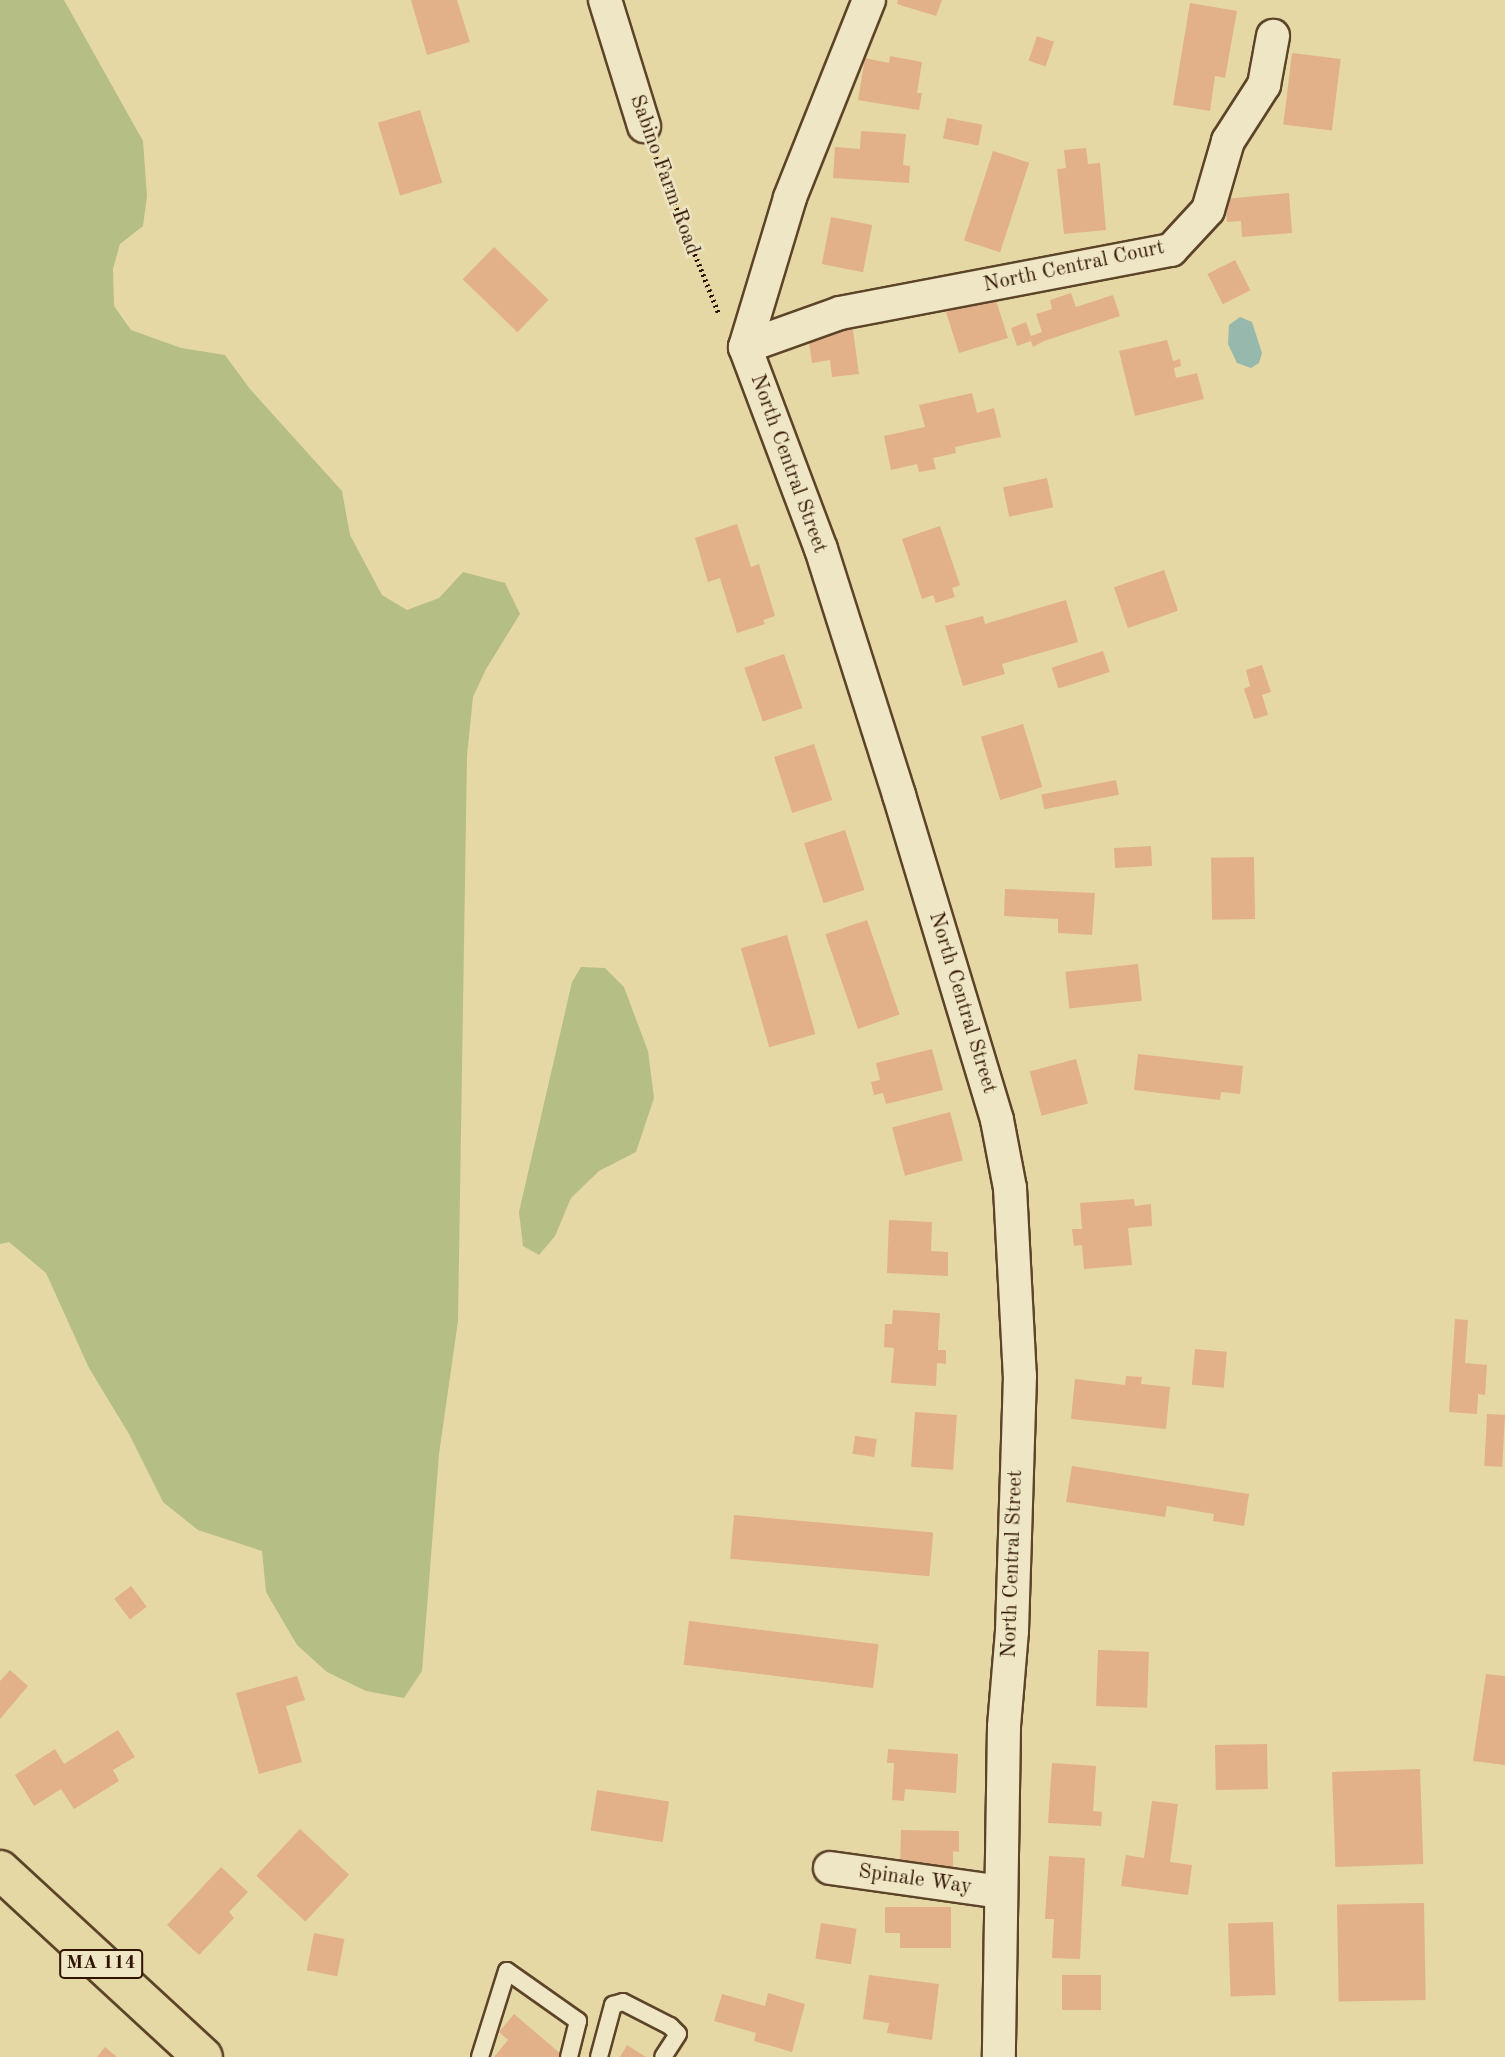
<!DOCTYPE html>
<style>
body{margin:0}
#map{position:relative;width:1505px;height:2057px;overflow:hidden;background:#e5d8a4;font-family:"Old Standard TT",serif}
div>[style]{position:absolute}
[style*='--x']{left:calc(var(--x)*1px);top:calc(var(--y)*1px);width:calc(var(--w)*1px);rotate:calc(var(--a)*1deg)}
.green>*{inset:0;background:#b5bf85}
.water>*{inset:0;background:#97b9ad}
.building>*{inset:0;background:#e2b189;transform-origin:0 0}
.path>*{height:4.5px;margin-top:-2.25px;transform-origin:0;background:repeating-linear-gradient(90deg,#301200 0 2px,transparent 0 5.5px)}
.roads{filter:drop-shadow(2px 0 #5d4429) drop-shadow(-2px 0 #5d4429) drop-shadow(0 2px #5d4429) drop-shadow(0 -2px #5d4429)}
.service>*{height:16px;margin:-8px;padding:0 8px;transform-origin:8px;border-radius:8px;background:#eee6c4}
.minor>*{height:32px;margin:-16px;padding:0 16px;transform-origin:16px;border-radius:16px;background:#eee6c4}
.trunk>*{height:38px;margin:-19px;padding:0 19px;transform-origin:19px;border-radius:19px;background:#e5d8a4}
span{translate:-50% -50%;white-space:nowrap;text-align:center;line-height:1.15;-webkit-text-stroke:5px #eee6c4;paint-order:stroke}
.shield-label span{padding:2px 5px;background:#eee6c4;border:2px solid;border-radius:5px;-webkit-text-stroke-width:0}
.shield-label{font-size:19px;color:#301200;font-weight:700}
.street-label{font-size:21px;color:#301200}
</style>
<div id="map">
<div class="green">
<div style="clip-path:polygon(0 0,64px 0,143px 141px,147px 196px,143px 226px,120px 244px,113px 269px,114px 306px,131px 330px,181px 348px,225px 355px,250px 389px,342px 491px,350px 535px,382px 595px,407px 610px,439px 598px,463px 572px,505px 583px,520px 614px,486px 669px,473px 697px,467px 756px,458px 1321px,439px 1454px,422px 1671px,404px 1698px,366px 1691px,327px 1672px,297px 1645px,266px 1592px,262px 1551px,198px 1530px,163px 1502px,129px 1434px,89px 1368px,46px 1273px,9px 1242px,0 1244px)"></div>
<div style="clip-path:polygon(581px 967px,605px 968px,624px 987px,648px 1051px,654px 1098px,636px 1152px,599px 1171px,571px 1198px,555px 1236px,539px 1255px,523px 1246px,519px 1212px,572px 982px)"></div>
</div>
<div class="water">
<div style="clip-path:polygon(1240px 317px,1252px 322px,1262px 353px,1259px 363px,1251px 368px,1237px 363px,1228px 344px,1229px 325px)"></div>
</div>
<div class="building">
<div style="clip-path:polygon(411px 0,457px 0,470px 42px,427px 55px)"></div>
<div style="clip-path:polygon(898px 0,942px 0,936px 16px,897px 4px)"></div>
<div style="clip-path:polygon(1190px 3px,1237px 11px,1225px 78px,1215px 76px,1210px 111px,1173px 105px)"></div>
<div style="left:1037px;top:36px;width:18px;height:26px;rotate:19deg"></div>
<div style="left:1292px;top:53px;width:49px;height:72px;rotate:7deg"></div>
<div style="clip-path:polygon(890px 56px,922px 62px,917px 93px,922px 93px,919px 110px,858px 100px,865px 58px,889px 63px)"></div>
<div style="left:420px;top:110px;width:76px;height:44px;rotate:73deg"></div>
<div style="left:947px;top:118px;width:36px;height:21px;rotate:11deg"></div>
<div style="clip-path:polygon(861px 131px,906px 134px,903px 165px,910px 166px,909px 183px,833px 178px,835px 147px,860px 149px)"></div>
<div style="clip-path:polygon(1086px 148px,1088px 164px,1100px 163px,1106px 230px,1064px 234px,1057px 169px,1066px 168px,1064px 150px)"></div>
<div style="left:993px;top:151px;width:38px;height:94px;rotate:18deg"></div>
<div style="clip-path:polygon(1289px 193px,1292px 233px,1242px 237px,1241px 221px,1227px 222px,1225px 199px)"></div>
<div style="left:831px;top:217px;width:42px;height:48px;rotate:11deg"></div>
<div style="left:494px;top:247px;width:76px;height:45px;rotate:44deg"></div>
<div style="left:1235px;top:260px;width:34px;height:31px;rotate:63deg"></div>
<div style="clip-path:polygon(993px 291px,1008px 338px,959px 353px,946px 312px,964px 306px,962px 300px)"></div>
<div style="clip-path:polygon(1071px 293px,1076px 307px,1113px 295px,1120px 316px,1044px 341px,1033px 347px,1031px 341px,1017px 346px,1011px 328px,1026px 322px,1031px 336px,1042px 332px,1036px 314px,1052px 309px,1050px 300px)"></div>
<div style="clip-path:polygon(852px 323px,859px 374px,832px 377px,830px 360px,812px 363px,807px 329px)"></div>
<div style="clip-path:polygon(1167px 340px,1173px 361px,1180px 359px,1181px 366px,1174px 368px,1176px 378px,1197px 373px,1204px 399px,1135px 416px,1119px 351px)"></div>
<div style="clip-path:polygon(972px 393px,977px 413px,994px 408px,1001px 437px,955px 447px,956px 453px,933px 458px,936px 469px,919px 472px,917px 464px,891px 470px,884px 436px,925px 427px,919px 405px)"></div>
<div style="left:1047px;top:478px;width:30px;height:45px;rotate:78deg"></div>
<div style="clip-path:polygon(737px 524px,751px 567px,759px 564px,775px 616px,763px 620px,765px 624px,737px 633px,720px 578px,708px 582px,695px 538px)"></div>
<div style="clip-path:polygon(940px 526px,960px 585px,952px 588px,955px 597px,936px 603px,933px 595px,922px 599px,902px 539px)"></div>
<div style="left:1164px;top:570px;width:43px;height:53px;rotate:71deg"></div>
<div style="clip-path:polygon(1066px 600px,1078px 642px,1002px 664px,1005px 674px,963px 686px,945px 626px,983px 616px,985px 624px)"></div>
<div style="left:1103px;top:651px;width:22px;height:54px;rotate:72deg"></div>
<div style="left:784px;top:654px;width:57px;height:42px;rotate:71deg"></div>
<div style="clip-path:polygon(1262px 665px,1271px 692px,1262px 695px,1268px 715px,1254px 719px,1244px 689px,1250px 686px,1246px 670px)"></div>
<div style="left:1023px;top:724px;width:66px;height:44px;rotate:73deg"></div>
<div style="left:814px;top:744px;width:59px;height:42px;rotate:72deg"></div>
<div style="left:1116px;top:780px;width:15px;height:76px;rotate:79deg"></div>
<div style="left:845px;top:830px;width:63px;height:43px;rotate:72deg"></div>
<div style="left:1151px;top:846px;width:20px;height:37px;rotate:87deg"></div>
<div style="left:1254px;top:857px;width:62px;height:43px;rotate:89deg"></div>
<div style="clip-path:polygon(1005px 889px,1095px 893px,1092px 935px,1058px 933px,1058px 919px,1004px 916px)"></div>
<div style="left:867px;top:920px;width:100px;height:44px;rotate:71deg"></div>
<div style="left:787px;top:935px;width:103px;height:48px;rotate:74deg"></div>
<div style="left:1138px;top:964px;width:37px;height:73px;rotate:84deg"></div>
<div style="clip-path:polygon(932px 1049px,943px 1090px,886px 1104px,883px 1093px,874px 1095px,871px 1082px,880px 1080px,876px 1063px)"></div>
<div style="clip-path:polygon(1138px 1054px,1243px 1066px,1240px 1094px,1221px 1092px,1220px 1100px,1134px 1090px)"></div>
<div style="left:1076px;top:1059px;width:46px;height:48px;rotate:75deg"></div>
<div style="left:950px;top:1112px;width:50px;height:60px;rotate:75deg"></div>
<div style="clip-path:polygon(1134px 1199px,1135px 1206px,1151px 1204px,1152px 1226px,1128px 1228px,1132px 1265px,1084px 1269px,1082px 1245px,1074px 1246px,1072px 1229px,1082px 1229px,1080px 1203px)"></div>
<div style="clip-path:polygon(889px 1220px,932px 1222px,931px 1251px,948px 1252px,948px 1276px,887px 1273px)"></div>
<div style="clip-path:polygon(893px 1310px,940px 1313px,938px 1350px,946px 1350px,946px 1364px,937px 1363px,936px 1386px,891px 1383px,894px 1348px,884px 1347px,885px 1324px,892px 1324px)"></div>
<div style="clip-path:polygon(1455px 1319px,1468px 1320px,1465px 1363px,1487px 1365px,1485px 1395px,1478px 1394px,1477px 1414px,1449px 1412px)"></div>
<div style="left:1195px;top:1349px;width:32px;height:36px;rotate:5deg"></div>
<div style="clip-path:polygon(1126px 1376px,1142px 1377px,1141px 1384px,1170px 1387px,1166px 1429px,1071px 1419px,1075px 1379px,1125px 1385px)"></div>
<div style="left:915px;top:1412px;width:42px;height:55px;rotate:4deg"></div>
<div style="left:1487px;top:1414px;width:18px;height:52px;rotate:3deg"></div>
<div style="left:855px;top:1436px;width:22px;height:18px;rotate:8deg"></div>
<div style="clip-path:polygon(1072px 1466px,1249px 1494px,1244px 1526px,1213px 1521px,1214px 1514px,1167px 1506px,1165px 1517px,1066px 1502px)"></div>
<div style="left:734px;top:1515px;width:200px;height:44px;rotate:5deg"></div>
<div style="left:131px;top:1586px;width:26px;height:21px;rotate:53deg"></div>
<div style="left:689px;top:1621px;width:191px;height:44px;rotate:7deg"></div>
<div style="left:1098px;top:1650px;width:51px;height:56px;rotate:2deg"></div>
<div style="clip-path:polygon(10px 1670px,28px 1686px,0 1719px,0 1681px)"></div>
<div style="clip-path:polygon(1486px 1674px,1505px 1676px,1505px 1765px,1473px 1761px)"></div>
<div style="clip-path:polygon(297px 1676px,305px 1700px,286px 1706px,302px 1762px,259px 1774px,236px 1693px)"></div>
<div style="clip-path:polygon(118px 1730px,135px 1757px,113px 1770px,119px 1781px,74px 1809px,61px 1789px,34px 1806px,15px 1775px,55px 1749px,64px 1764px)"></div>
<div style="left:1267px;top:1744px;width:45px;height:52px;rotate:89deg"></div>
<div style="clip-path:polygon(888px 1749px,958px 1754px,956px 1793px,905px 1789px,904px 1801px,892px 1800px,894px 1763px,887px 1763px)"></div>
<div style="clip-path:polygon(1052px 1763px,1096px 1766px,1093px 1811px,1102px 1812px,1101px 1826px,1048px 1823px)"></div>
<div style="left:1420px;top:1769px;width:95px;height:88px;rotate:88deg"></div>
<div style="left:597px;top:1790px;width:73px;height:41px;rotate:9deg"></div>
<div style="clip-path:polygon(1152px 1801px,1178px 1804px,1170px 1862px,1192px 1865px,1188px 1895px,1121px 1886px,1126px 1855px,1144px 1858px)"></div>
<div style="left:300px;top:1829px;width:67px;height:64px;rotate:43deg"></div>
<div style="clip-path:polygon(901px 1830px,959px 1831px,959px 1852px,953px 1851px,953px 1872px,900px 1871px)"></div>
<div style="clip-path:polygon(1049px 1856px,1085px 1858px,1080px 1959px,1052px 1958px,1054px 1919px,1045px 1919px)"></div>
<div style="clip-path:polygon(221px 1867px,248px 1892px,229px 1912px,234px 1918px,199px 1955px,167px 1925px)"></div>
<div style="left:1424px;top:1903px;width:97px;height:87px;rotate:89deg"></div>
<div style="clip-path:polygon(885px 1907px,951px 1907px,951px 1948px,900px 1948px,900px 1933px,885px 1933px)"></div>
<div style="left:1273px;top:1922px;width:73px;height:45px;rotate:88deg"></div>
<div style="left:821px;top:1923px;width:36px;height:36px;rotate:9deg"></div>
<div style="left:314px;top:1933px;width:31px;height:38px;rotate:11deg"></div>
<div style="clip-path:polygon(869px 1975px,939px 1984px,932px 2040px,887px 2033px,889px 2023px,863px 2019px)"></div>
<div style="left:1062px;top:1975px;width:39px;height:35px"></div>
<div style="clip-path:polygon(768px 1993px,805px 2004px,792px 2052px,754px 2041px,756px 2033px,714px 2021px,722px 1994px,765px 2006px)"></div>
<div style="clip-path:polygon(514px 2014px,562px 2055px,560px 2057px,494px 2057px,508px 2040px,499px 2032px)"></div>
<div style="clip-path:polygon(627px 2045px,646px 2057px,620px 2057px)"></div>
<div style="clip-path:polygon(105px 2047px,117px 2057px,97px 2057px)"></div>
</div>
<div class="path">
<div style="--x:656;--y:157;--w:169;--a:68.1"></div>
</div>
<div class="roads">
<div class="service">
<div style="--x:480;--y:2057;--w:90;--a:-72.6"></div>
<div style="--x:507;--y:1971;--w:87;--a:35.2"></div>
<div style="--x:578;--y:2021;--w:37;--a:104"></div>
<div style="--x:599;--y:2057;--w:54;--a:-74.9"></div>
<div style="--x:613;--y:2005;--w:10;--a:-17"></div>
<div style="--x:623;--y:2002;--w:53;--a:27.1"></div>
<div style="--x:670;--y:2026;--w:11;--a:45"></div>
<div style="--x:678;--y:2034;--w:27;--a:123"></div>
</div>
<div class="minor">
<div style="--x:605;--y:0;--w:132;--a:72.8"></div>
<div style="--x:869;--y:0;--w:213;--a:111.8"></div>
<div style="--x:790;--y:198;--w:156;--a:106.8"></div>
<div style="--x:745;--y:347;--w:216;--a:69.4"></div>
<div style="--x:821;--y:549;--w:258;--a:72.4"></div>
<div style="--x:899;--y:795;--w:339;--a:73.2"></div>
<div style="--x:997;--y:1120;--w:69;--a:79.2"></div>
<div style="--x:1010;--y:1188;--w:188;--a:87"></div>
<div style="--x:1020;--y:1376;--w:255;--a:91.8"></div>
<div style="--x:1012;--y:1631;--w:96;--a:94.8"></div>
<div style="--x:1004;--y:1727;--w:330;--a:90.9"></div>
<div style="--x:745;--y:347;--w:101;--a:-19.7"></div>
<div style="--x:840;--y:313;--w:337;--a:-10.8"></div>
<div style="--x:1171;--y:250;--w:54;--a:-47.2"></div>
<div style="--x:1208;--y:210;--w:72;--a:-73.8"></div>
<div style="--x:1228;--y:141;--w:67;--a:-57.3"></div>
<div style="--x:1264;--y:85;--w:50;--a:-79.6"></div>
<div style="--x:830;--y:1868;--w:172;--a:8"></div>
</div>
<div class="trunk">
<div style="--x:0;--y:1870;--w:276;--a:42.7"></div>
</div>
</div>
<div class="shield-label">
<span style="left:101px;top:1964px">MA 114</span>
</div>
<div class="street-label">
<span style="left:664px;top:175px;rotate:70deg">Sabino Farm Road</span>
<span style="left:1074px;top:267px;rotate:-12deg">North Central Court</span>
<span style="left:788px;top:464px;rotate:70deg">North Central Street</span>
<span style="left:962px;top:1003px;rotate:73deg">North Central Street</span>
<span style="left:1013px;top:1564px;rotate:-88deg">North Central Street</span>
<span style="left:915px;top:1880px;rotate:8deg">Spinale Way</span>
</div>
</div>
